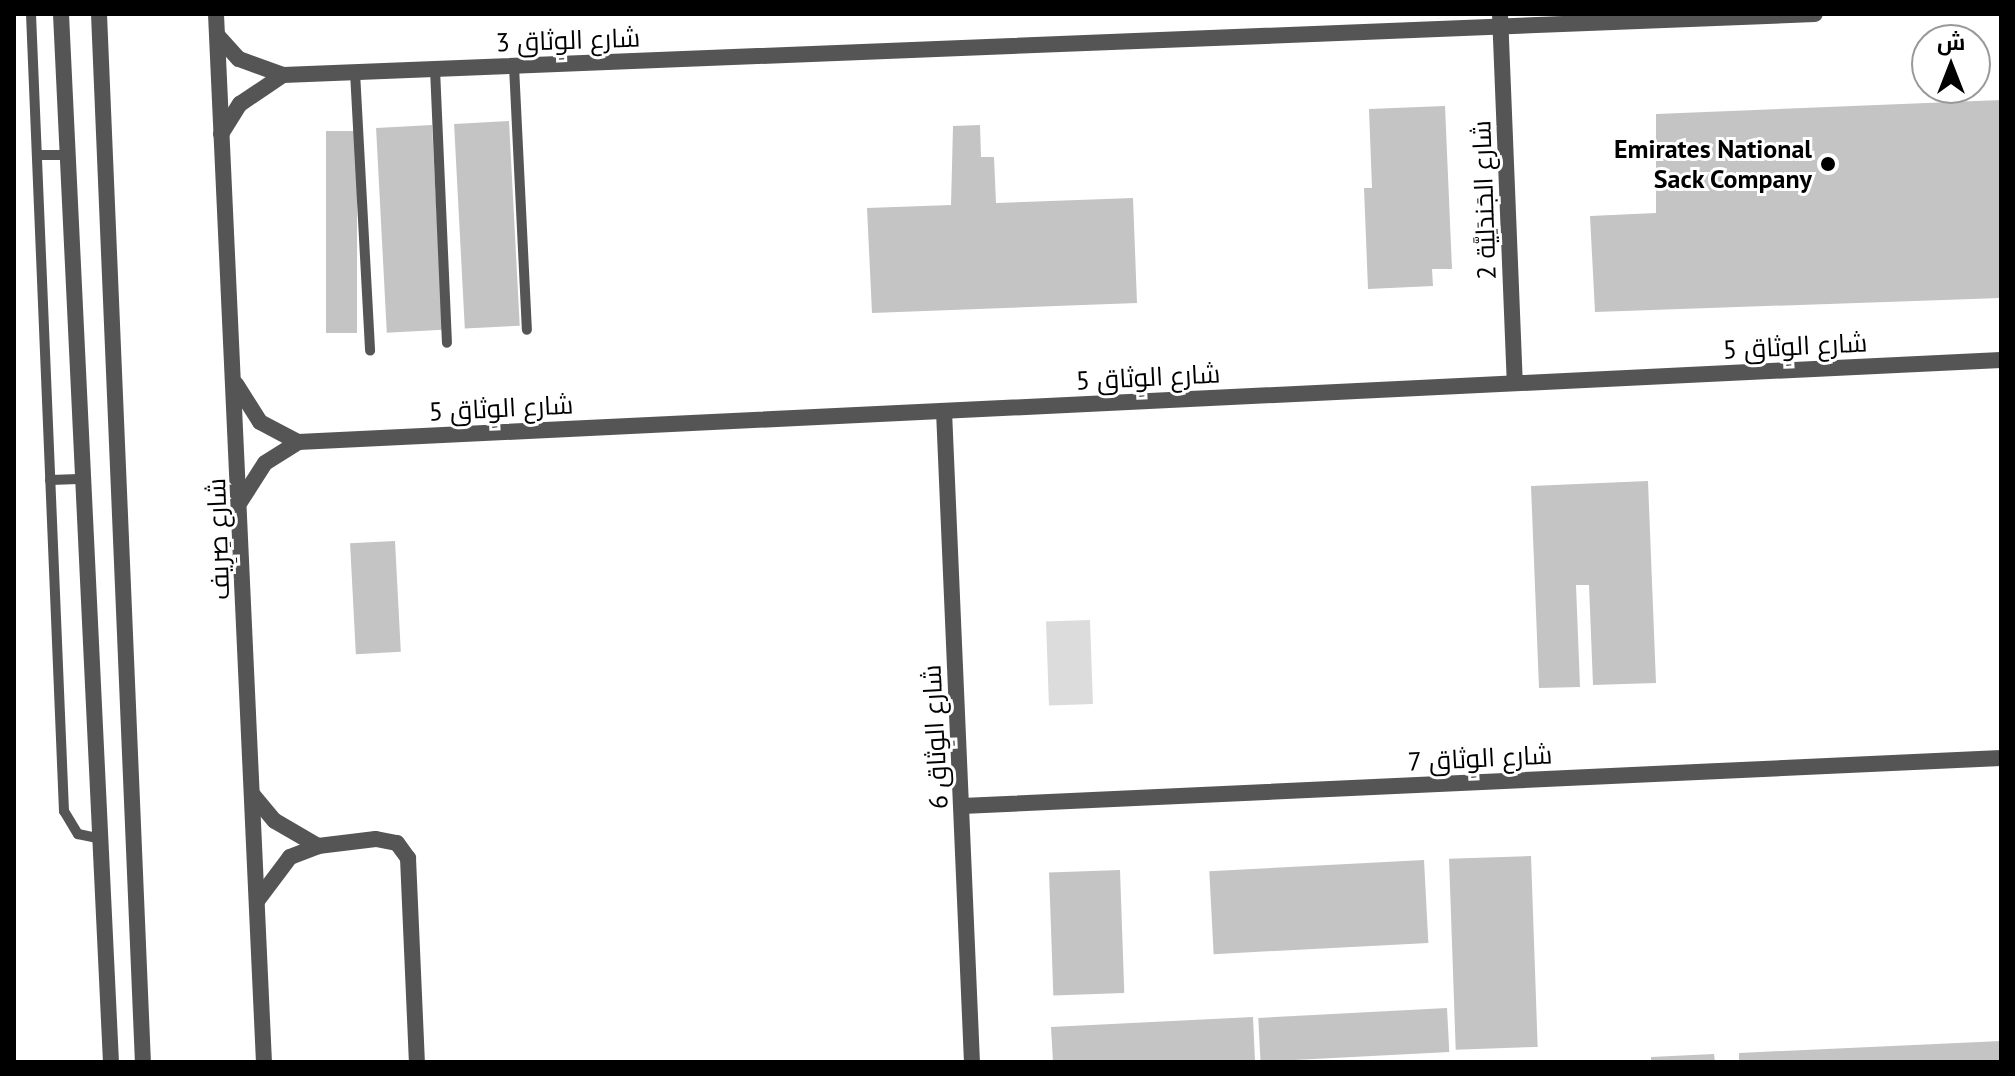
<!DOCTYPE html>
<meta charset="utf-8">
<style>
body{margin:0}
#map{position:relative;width:2015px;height:1076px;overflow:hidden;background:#fff;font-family:"PT Sans",Cairo,sans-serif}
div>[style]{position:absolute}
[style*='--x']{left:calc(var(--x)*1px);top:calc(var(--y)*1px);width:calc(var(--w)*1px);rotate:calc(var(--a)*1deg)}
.green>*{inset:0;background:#dcdcdc;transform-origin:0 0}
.building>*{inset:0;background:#c4c4c4;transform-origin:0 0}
.service>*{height:10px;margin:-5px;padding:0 5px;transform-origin:5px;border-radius:5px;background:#555}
.minor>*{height:16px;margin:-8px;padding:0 8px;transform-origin:8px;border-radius:8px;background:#555}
.tertiary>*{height:16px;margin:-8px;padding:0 8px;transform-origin:8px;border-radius:8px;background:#555}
.dots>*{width:22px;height:22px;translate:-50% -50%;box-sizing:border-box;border:4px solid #fff;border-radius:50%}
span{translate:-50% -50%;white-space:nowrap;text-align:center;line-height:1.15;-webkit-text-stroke:6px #fff;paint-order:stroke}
.street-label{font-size:26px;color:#000}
.poi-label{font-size:26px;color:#000;font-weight:700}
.right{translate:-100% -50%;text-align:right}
.frame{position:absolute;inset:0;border:16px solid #000;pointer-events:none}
.north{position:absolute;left:1911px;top:24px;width:80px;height:80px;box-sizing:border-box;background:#fff;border:2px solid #999;border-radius:50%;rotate:0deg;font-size:22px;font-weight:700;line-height:32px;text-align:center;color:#000}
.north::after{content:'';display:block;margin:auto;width:28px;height:36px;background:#000;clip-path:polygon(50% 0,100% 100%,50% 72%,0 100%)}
</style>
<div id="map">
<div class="green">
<div style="left:1090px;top:620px;width:84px;height:44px;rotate:88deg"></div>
</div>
<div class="building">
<div style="clip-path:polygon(2001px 100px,2001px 298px,1595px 312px,1590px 216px,1656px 213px,1656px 114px)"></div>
<div style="clip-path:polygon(1445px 106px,1452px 269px,1432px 269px,1433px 286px,1368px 289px,1364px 188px,1372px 188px,1369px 109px)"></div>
<div style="left:509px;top:121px;width:205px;height:55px;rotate:87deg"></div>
<div style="left:432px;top:125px;width:205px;height:56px;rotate:87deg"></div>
<div style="clip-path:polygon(980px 125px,981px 157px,994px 157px,996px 203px,1133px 198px,1137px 303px,872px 313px,867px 208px,951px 205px,953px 126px)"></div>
<div style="left:326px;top:131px;width:31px;height:202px"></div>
<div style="clip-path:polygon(1648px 481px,1656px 683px,1593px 685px,1589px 585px,1576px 585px,1580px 687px,1539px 688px,1531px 486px)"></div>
<div style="left:395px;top:541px;width:111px;height:45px;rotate:87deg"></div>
<div style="left:1531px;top:856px;width:191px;height:82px;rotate:88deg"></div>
<div style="left:1424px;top:860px;width:83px;height:215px;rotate:87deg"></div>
<div style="left:1120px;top:870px;width:123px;height:71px;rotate:88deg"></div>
<div style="left:1447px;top:1008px;width:44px;height:189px;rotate:87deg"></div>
<div style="clip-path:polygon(1253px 1017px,1255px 1061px,1053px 1062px,1051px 1027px)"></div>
<div style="clip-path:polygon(2001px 1041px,2001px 1062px,1739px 1062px,1739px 1053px)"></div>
<div style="clip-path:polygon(1714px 1054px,1715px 1062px,1651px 1062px,1651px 1057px)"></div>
</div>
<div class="service">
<div style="--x:31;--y:14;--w:798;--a:87.63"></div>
<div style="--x:64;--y:811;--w:27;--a:59"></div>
<div style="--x:78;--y:834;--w:25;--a:12"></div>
<div style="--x:514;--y:66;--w:264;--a:87.2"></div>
<div style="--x:435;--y:69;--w:274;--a:87.5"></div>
<div style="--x:355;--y:72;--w:279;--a:86.9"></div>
<div style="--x:38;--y:155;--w:32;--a:0"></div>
<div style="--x:50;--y:480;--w:36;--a:-2"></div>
</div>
<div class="minor">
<div style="--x:61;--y:14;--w:1049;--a:87.27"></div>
<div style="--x:1500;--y:14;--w:369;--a:87.7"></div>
<div style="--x:218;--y:36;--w:31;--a:48"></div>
<div style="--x:239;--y:59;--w:47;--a:20"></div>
<div style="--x:283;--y:75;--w:1533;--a:-2.28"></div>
<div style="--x:221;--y:134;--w:36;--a:-58"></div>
<div style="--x:240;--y:104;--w:52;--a:-34"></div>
<div style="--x:236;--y:384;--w:45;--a:57.7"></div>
<div style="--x:260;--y:422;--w:43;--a:27.8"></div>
<div style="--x:298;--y:442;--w:1705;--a:-2.76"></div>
<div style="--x:944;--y:411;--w:652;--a:87.54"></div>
<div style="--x:240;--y:502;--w:46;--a:-57.3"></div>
<div style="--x:265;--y:463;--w:39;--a:-32"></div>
<div style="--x:252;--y:794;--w:35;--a:50"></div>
<div style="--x:275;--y:821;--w:50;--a:30.2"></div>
<div style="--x:962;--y:806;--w:1040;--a:-2.65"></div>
<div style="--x:257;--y:901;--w:55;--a:-53.1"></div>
<div style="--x:290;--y:857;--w:30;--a:-21"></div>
<div style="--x:318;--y:846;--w:58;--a:-6.9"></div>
<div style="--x:376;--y:839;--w:21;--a:11"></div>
<div style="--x:397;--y:843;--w:19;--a:54"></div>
<div style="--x:408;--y:858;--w:204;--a:87.5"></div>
</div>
<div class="tertiary">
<div style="--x:99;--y:14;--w:1049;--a:87.6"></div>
<div style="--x:216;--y:14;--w:1049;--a:87.38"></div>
</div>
<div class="dots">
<div style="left:1828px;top:164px;background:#000"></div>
</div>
<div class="street-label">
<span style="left:568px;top:40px;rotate:-2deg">شارع الوِثاق 3</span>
<span style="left:1484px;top:200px;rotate:-92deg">شارع الجَندَلِيَّة 2</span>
<span style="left:1795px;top:346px;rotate:-3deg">شارع الوِثاق 5</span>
<span style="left:1148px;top:377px;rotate:-3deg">شارع الوِثاق 5</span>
<span style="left:501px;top:408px;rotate:-3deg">شارع الوِثاق 5</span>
<span style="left:218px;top:539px;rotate:-92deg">شارع صِرِيف</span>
<span style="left:935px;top:737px;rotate:-93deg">شارع الوِثاق 6</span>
<span style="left:1480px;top:758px;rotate:-3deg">شارع الوِثاق 7</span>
</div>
<div class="poi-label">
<span class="right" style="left:1812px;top:164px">Emirates National<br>Sack Company</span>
</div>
<div class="frame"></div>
<div class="north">ش</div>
</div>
